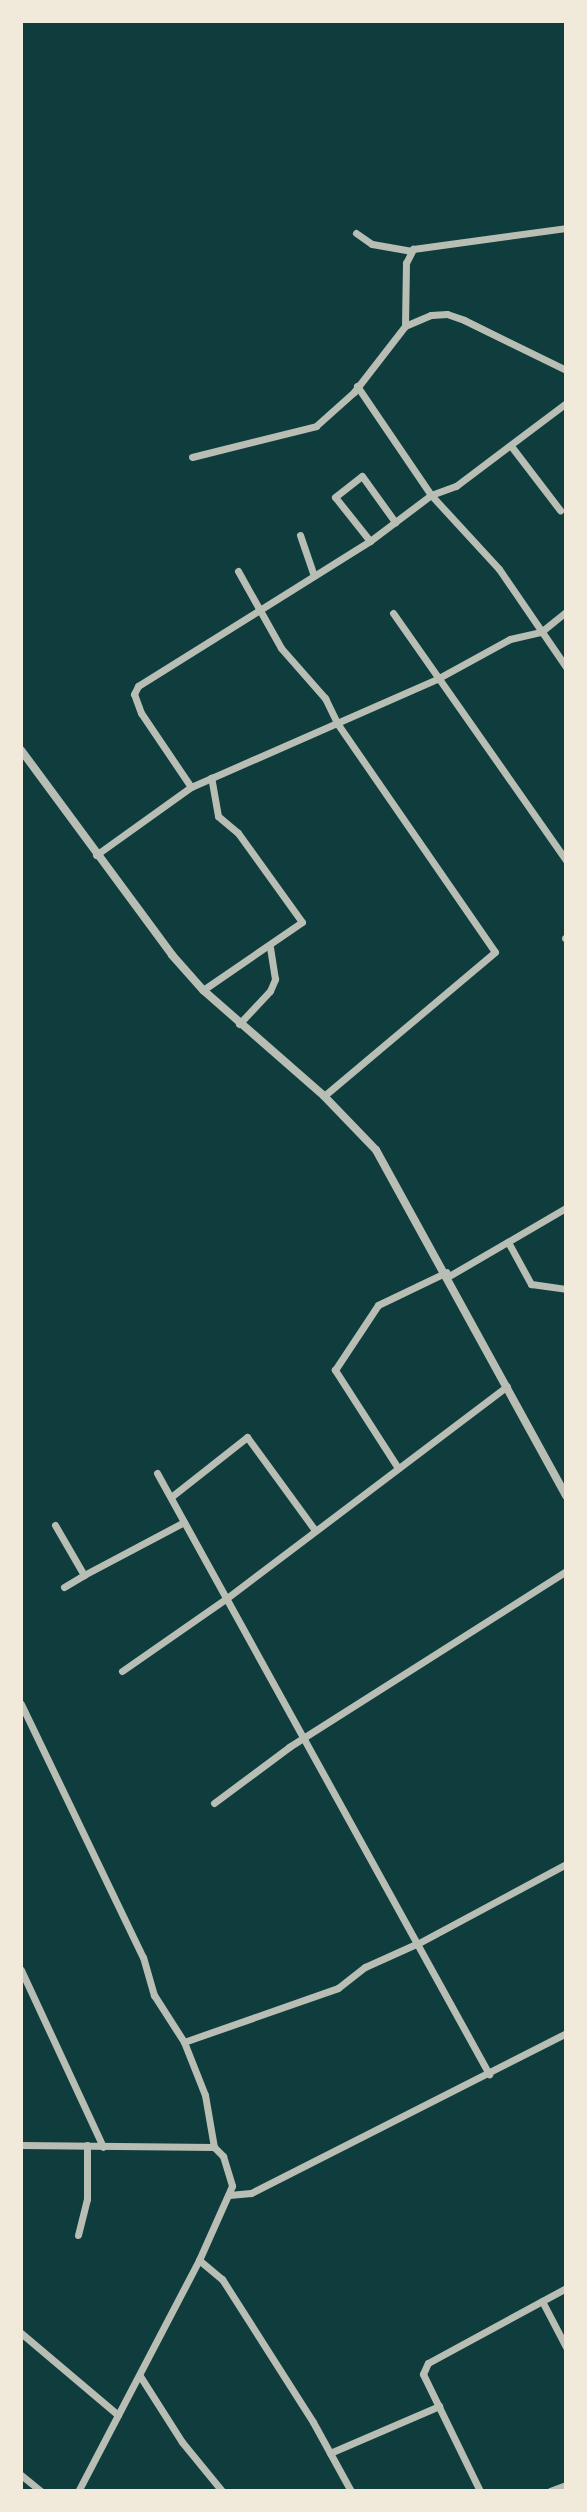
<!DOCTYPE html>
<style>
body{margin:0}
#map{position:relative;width:587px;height:2512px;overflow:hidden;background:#0f3d3e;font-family:Georgia,serif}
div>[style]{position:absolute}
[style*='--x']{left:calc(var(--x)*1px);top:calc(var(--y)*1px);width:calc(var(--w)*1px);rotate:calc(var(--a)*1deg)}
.minor>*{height:7px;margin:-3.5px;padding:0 3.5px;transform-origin:3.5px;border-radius:3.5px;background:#b8beb3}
.tertiary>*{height:8px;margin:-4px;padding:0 4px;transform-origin:4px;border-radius:4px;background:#b8beb3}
span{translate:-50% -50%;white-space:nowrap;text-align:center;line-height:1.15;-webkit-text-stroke:5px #f1e9da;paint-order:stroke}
.frame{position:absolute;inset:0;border:23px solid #f1e9da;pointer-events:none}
</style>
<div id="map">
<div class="minor">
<div style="--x:356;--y:233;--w:19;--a:35"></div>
<div style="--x:372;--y:244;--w:39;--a:10"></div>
<div style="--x:405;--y:326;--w:63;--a:-89.1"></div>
<div style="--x:406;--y:263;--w:16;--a:-63"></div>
<div style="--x:413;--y:249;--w:154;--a:-7.8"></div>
<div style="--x:357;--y:386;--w:132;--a:55.8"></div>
<div style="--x:431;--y:495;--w:100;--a:47.4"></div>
<div style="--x:499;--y:569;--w:119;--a:55.6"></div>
<div style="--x:511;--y:446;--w:81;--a:52.6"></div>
<div style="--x:192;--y:457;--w:128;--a:-14"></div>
<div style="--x:316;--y:426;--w:51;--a:-41.8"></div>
<div style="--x:354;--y:392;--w:83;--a:-52.3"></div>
<div style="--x:405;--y:326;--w:28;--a:-23"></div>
<div style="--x:431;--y:315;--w:16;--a:-4"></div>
<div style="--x:447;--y:314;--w:18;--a:19"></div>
<div style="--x:464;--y:320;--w:114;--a:26.1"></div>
<div style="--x:300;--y:535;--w:43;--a:71.1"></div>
<div style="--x:370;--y:541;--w:56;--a:-128.5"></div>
<div style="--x:335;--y:497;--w:34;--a:-38"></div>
<div style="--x:362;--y:476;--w:57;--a:54.3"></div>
<div style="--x:238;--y:571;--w:88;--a:60.8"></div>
<div style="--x:281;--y:648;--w:67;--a:48.7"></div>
<div style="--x:325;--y:698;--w:28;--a:64"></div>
<div style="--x:337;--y:723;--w:278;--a:55.4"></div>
<div style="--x:495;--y:952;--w:224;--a:139.9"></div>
<div style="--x:393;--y:613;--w:302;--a:55"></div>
<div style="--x:191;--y:787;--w:89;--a:-124"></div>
<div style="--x:141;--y:713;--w:20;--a:-110"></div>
<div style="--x:134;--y:694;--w:9;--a:-63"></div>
<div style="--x:138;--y:686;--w:274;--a:-32"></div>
<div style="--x:370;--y:541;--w:76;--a:-37"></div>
<div style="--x:431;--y:495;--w:27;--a:-20"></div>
<div style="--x:456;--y:486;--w:138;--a:-37"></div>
<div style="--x:96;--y:855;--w:117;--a:-35.6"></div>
<div style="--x:191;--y:787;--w:269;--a:-23.7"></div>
<div style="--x:437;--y:679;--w:83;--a:-28.7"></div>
<div style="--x:510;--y:639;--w:32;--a:-13"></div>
<div style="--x:541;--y:632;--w:32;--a:-39"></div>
<div style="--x:565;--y:938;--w:1;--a:0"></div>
<div style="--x:203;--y:990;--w:120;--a:-34.5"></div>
<div style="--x:302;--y:922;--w:110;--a:-125.7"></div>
<div style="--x:238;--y:833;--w:26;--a:-140"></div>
<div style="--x:218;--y:816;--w:39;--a:-100"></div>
<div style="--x:239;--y:1024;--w:45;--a:-46.8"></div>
<div style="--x:270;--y:991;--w:13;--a:-67"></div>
<div style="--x:275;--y:979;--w:33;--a:-99"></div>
<div style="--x:508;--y:1242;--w:48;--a:61.3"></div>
<div style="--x:531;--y:1284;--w:35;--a:8"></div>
<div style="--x:449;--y:1276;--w:135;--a:-30.2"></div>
<div style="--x:398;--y:1468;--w:117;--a:-122.7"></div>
<div style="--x:335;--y:1370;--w:78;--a:-56.5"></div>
<div style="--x:378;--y:1305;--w:76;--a:-25.6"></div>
<div style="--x:157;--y:1473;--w:687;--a:61.08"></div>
<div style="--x:171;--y:1497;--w:97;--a:-38.3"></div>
<div style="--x:247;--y:1437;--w:114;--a:53.9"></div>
<div style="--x:55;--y:1525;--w:58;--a:59.9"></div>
<div style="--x:84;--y:1575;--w:113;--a:-27.9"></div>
<div style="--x:64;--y:1587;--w:23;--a:-31"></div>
<div style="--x:122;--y:1671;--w:128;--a:-34.8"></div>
<div style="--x:227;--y:1598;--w:351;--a:-37.1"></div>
<div style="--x:21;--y:1704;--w:281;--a:64.3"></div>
<div style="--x:143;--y:1957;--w:40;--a:74"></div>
<div style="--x:154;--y:1995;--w:56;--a:57.4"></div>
<div style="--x:184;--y:2042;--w:57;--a:68.4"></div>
<div style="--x:205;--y:2095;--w:53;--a:80.2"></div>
<div style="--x:214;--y:1803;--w:94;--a:-36.7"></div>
<div style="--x:289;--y:1747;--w:328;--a:-32.4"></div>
<div style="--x:417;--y:1944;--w:169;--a:-28.2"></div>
<div style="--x:21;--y:1970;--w:195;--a:65.1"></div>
<div style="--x:184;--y:2042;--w:163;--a:-19.3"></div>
<div style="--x:338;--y:1988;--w:34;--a:-38"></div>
<div style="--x:365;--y:1967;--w:56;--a:-24.3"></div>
<div style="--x:21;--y:2145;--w:193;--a:0.6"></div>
<div style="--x:214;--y:2147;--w:13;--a:45"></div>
<div style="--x:223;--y:2156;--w:31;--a:73"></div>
<div style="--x:232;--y:2186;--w:81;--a:114"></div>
<div style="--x:199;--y:2260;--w:261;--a:117.6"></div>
<div style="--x:229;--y:2195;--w:22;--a:-5"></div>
<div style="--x:251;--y:2193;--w:353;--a:-26.9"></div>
<div style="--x:78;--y:2235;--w:37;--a:-76"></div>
<div style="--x:87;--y:2199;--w:54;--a:-90"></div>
<div style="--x:199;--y:2260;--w:30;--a:40"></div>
<div style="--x:222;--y:2279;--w:169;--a:57.5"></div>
<div style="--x:313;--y:2422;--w:79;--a:61.2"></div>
<div style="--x:542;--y:2301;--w:52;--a:62.4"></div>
<div style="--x:21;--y:2333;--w:127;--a:40.2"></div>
<div style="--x:140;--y:2376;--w:78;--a:57.5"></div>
<div style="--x:182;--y:2442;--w:63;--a:50.8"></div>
<div style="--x:330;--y:2453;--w:119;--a:-23.3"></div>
<div style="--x:21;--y:2475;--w:26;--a:39"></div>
<div style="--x:480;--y:2491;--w:130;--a:-116"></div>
<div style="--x:423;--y:2374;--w:12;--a:-66"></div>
<div style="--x:428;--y:2363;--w:157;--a:-28.5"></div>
<div style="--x:550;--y:2491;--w:17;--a:-21"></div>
</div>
<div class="tertiary">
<div style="--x:21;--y:750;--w:255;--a:53.6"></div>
<div style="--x:172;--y:955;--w:47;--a:48.5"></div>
<div style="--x:203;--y:990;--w:161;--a:41.2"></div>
<div style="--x:324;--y:1096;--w:75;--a:46.1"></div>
<div style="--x:376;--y:1150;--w:395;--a:61.2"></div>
</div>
<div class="frame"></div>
</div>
